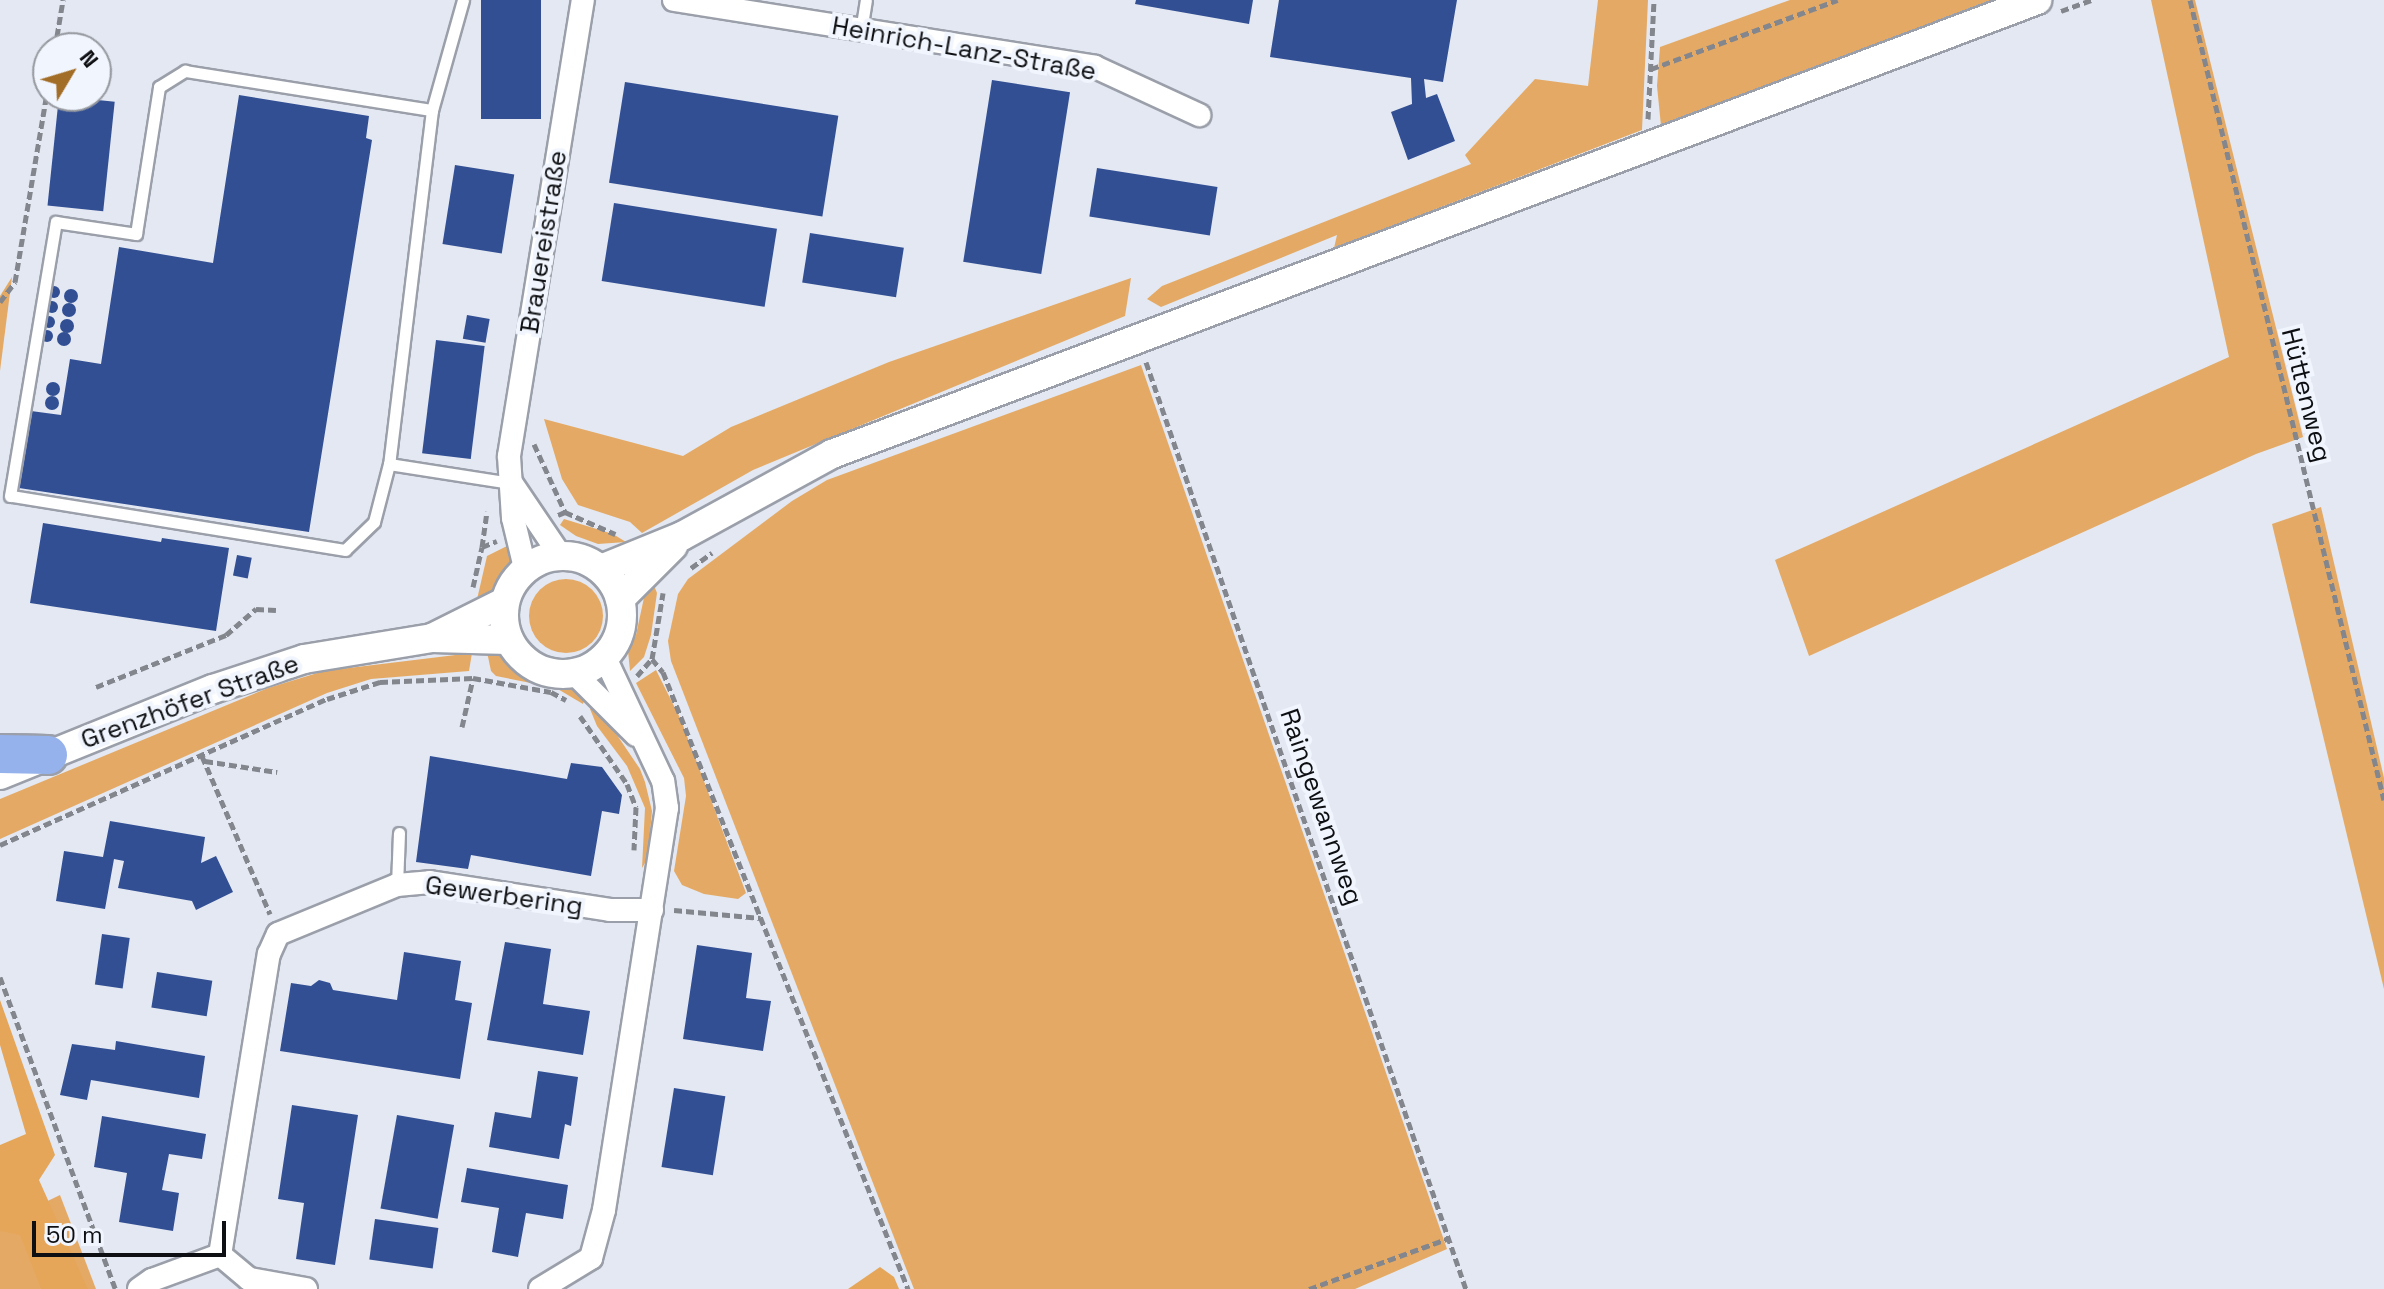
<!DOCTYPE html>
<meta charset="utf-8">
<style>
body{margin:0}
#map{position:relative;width:2384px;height:1289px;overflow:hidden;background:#e3e8f2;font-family:"Space Grotesk",sans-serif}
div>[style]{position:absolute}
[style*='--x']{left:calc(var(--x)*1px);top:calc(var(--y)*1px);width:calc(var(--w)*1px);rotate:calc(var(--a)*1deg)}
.green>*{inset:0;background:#e4aa65}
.round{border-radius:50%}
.forest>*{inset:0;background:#e5a65a}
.building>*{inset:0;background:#324f94;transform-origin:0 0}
.path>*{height:5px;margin-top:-2.5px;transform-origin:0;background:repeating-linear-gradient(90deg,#83878d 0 8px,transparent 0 12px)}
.roads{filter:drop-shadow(2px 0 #9a9fa9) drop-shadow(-2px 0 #9a9fa9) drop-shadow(0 2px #9a9fa9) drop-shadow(0 -2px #9a9fa9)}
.service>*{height:11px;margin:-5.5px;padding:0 5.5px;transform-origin:5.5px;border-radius:5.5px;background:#fff}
.minor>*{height:22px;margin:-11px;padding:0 11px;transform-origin:11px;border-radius:11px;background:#fff}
.tertiary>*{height:28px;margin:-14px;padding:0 14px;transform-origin:14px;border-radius:14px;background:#fff}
.tertiary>.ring{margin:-14px;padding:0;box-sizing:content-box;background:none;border:28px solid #fff;border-radius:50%}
.trunk>*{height:38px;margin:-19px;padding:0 19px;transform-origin:19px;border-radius:19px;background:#96b2ec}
span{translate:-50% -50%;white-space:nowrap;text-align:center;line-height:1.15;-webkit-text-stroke:8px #f1f5fd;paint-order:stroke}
.street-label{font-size:26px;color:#0d0f12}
.north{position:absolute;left:32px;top:32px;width:80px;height:80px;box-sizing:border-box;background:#f1f5fd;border:2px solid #96999f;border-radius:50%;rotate:52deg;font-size:22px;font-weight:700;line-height:32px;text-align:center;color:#0d0f12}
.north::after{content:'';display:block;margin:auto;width:28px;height:36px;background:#a26d26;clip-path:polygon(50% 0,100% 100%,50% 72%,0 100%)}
.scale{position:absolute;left:32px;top:1221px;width:194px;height:36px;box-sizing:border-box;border:4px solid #0d0f12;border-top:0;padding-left:10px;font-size:24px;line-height:28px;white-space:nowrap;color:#0d0f12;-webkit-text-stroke:6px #f1f5fd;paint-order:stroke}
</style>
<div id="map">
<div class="green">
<div style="clip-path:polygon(1598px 0,1648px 0,1642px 130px,1334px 248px,1337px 235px,1161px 307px,1147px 299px,1162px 286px,1471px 164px,1465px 155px,1535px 79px,1588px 86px)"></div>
<div style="clip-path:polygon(1790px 0,2006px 0,1661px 126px,1657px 86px,1660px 47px)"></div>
<div style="clip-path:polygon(2151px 0,2195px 0,2303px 437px,2256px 454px,1809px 656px,1775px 560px,2229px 357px)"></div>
<div style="clip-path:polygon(12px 277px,0 371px,0 296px)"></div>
<div style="clip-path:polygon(1131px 278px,1125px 316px,753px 470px,642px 533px,630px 522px,578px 505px,562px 479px,544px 419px,683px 456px,731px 427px,889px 362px)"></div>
<div style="clip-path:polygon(1141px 365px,1447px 1249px,1355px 1289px,914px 1289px,671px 661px,668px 641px,678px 594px,688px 579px,792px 501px,827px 480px)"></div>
<div style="clip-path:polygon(2321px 507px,2384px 778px,2384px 989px,2272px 524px)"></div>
<div style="clip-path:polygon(564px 519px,613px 534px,626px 542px,598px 544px,576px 536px,560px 525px)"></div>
<div style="clip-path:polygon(513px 543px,513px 572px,501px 589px,475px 608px,487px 556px)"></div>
<div class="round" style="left:529px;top:579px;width:74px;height:74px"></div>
<div style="clip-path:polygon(653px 583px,657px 593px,651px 635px,644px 657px,630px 671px,628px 651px,636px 635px,645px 593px)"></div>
<div style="clip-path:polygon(487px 652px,500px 654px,545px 680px,576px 690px,585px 698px,583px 704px,556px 688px,496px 676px,491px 671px)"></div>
<div style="clip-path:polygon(472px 653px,469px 671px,371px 679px,327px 693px,0 839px,0 799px,268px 688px,324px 671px)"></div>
<div style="clip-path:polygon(656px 670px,681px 720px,746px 893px,738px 899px,704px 894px,682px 885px,674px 871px,686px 796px,684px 778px,636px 683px)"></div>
<div style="clip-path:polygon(598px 707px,640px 769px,645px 782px,652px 811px,648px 858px,642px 868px,645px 808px,627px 766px,597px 726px,590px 709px)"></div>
<div style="clip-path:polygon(60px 1195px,96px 1289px,0 1289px,0 1224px)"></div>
</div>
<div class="forest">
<div style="clip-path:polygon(0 1000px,55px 1155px,39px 1180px,88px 1289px,41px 1289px,20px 1235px,0 1231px,0 1145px,26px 1134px,0 1045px)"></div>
<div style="clip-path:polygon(880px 1267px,894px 1277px,899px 1289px,848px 1289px)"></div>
</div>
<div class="building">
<div style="left:481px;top:0;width:60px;height:119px"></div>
<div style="clip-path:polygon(1136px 0,1253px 0,1249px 24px,1135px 4px)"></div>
<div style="clip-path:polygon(1279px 0,1457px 0,1443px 82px,1424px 79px,1426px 98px,1437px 94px,1455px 141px,1408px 160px,1391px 112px,1412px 104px,1411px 78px,1270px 57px)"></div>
<div style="left:992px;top:80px;width:79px;height:184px;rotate:9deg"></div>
<div style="left:625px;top:82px;width:216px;height:102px;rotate:9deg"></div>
<div style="clip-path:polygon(239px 95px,369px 116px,366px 138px,372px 140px,309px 532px,19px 488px,31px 411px,61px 415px,70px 359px,101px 364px,119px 247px,213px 263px)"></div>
<div style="left:59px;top:96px;width:56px;height:110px;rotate:6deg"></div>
<div style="left:455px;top:165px;width:60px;height:80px;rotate:9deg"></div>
<div style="left:1097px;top:168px;width:122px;height:49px;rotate:9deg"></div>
<div style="left:614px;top:203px;width:165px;height:79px;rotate:9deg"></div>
<div style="left:810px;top:233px;width:95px;height:50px;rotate:9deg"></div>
<div class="round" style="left:48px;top:286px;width:12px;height:12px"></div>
<div class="round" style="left:64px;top:289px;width:14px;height:14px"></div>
<div class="round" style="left:46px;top:301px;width:12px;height:12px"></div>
<div class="round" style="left:62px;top:303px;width:14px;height:14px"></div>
<div style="left:467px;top:315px;width:23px;height:24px;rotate:10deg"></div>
<div class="round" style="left:43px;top:316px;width:12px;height:12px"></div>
<div class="round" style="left:60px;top:319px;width:14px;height:14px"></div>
<div class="round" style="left:41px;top:330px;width:12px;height:12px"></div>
<div class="round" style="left:57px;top:332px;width:14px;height:14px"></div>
<div style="left:436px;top:340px;width:49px;height:114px;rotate:7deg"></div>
<div class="round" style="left:46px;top:382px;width:14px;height:14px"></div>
<div class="round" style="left:45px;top:396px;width:14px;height:14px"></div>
<div style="clip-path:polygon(43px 523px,161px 542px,162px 538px,229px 548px,216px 631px,30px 603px)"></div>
<div style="left:237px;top:555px;width:15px;height:21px;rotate:11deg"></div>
<div style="clip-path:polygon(430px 756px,567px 779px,571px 763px,602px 767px,622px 795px,619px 814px,602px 811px,591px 876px,471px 855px,468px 869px,416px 862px)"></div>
<div style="clip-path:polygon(110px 821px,205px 837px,201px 863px,216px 856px,233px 892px,196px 910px,192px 901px,118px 888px,124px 861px,114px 859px,105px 909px,56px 901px,64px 851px,103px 857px)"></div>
<div style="left:102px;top:934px;width:28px;height:51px;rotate:8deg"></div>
<div style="clip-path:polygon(505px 942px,551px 949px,543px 1004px,590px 1011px,583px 1055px,487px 1040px)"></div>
<div style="clip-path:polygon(697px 945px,752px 953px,746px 998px,771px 1001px,763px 1051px,683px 1039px)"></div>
<div style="clip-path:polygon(404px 952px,461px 961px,455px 1000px,472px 1003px,460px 1079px,280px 1051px,291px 983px,311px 986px,319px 980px,330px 983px,333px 990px,397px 1000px)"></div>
<div style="left:157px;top:972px;width:56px;height:36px;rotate:9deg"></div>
<div style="clip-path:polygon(116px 1041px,205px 1056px,199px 1098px,91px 1080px,87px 1100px,60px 1095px,72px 1044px,115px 1050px)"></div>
<div style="clip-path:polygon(538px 1071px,578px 1077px,571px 1126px,565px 1124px,559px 1159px,489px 1147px,495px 1112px,531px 1118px)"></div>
<div style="left:674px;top:1088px;width:52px;height:80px;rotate:9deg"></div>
<div style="clip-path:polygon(292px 1105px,358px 1115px,335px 1265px,296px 1259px,304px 1203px,278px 1199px)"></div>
<div style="left:397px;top:1115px;width:58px;height:95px;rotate:10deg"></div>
<div style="clip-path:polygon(102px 1116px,206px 1134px,202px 1159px,169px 1154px,162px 1190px,179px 1193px,173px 1231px,119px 1222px,127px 1173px,94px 1167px)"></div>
<div style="clip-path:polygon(467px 1168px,568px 1185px,563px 1219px,526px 1213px,518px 1257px,492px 1252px,499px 1208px,461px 1202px)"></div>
<div style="left:375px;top:1219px;width:64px;height:41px;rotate:8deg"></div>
</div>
<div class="path">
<div style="--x:2190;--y:0;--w:823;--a:76.37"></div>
<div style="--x:2061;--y:11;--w:32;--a:-20"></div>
<div style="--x:55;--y:48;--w:49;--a:-80.5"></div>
<div style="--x:1651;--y:69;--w:199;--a:-20.3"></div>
<div style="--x:1648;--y:119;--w:119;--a:-87.1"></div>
<div style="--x:0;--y:302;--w:25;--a:-53"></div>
<div style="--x:15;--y:282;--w:199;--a:-80.4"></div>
<div style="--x:1146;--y:362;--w:981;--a:70.96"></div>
<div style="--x:534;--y:444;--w:75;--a:65.5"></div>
<div style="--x:558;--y:515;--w:8;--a:-23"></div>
<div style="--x:565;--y:512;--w:55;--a:23.7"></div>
<div style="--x:482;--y:547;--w:36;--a:-82"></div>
<div style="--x:691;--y:568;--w:26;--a:-36"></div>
<div style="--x:473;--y:587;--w:41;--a:-77.3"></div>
<div style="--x:482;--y:547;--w:16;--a:-22"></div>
<div style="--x:652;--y:659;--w:17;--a:50"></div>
<div style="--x:663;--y:672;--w:664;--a:68.34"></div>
<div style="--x:637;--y:676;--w:23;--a:-49"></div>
<div style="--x:652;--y:659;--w:67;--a:-80.5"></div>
<div style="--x:96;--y:687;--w:140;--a:-21.8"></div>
<div style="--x:226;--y:635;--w:40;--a:-41"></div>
<div style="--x:256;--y:609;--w:20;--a:3"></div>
<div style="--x:580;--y:716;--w:83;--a:55.3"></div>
<div style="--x:627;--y:784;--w:25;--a:69"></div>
<div style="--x:636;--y:807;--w:43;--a:92.7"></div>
<div style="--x:462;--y:727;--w:50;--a:-77.3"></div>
<div style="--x:202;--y:756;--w:172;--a:66.7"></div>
<div style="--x:205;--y:761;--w:73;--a:8.7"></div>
<div style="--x:0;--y:845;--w:358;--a:-24.1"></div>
<div style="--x:327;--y:699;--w:56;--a:-17.8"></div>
<div style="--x:380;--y:682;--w:93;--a:-2.5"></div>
<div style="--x:473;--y:678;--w:79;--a:10.2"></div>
<div style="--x:551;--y:692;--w:17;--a:28"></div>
<div style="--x:674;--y:910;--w:87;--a:5.3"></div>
<div style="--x:0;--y:977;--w:332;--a:69.7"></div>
<div style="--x:1309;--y:1289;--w:149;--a:-20"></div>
</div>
<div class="roads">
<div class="service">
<div style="--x:463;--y:0;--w:114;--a:105.7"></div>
<div style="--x:432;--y:110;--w:357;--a:96.9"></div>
<div style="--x:389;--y:464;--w:123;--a:8.9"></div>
<div style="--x:861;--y:31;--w:31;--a:-81"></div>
<div style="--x:389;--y:464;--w:60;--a:104.5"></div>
<div style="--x:374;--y:522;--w:40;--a:136"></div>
<div style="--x:345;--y:550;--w:339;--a:-170.8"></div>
<div style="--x:10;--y:496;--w:278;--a:-80.5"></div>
<div style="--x:56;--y:222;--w:81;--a:8.5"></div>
<div style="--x:136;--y:234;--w:149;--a:-81.1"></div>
<div style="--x:159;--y:87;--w:31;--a:-32"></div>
<div style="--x:185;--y:71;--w:250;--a:9"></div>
<div style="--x:397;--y:885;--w:52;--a:-87.8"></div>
</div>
<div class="minor">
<div style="--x:674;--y:0;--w:426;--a:9"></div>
<div style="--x:1095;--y:67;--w:115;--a:24.8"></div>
<div style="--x:512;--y:484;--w:86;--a:55.9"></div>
<div style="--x:525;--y:568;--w:51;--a:-103.5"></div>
<div style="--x:513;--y:518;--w:62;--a:-93.7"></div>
<div style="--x:509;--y:456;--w:462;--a:-80.8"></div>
<div style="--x:575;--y:674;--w:86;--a:45"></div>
<div style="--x:139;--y:1289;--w:16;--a:-35"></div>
<div style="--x:152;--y:1280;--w:72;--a:-20.2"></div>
<div style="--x:306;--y:1289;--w:58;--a:-170"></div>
<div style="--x:249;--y:1279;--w:38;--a:-140"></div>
<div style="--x:220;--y:1255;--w:305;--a:-80.8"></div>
<div style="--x:269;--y:954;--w:22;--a:-66"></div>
<div style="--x:278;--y:934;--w:129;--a:-22.4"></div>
<div style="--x:397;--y:885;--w:33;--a:-5"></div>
<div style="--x:430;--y:882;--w:182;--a:8.8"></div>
<div style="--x:610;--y:910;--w:42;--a:0"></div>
<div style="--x:540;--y:1289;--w:60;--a:-31.3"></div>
<div style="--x:591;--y:1258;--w:50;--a:-74.8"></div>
<div style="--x:604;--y:1210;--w:407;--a:-81.1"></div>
<div style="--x:667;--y:808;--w:27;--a:-98"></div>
<div style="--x:663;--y:781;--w:136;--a:-115.2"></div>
</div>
<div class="tertiary">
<div class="ring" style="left:504px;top:556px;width:90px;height:90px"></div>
<div style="--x:601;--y:569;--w:87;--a:-22.2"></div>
<div style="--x:682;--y:536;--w:171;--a:-28.7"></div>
<div style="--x:832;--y:454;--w:1288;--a:-20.64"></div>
<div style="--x:620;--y:599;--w:75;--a:-45"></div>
<div style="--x:432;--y:638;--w:80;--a:-26.6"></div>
<div style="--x:0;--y:775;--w:230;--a:-22"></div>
<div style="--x:213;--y:689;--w:96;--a:-18.2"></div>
<div style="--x:304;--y:659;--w:130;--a:-9.3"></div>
<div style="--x:432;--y:638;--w:77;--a:1.5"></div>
</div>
<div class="trunk">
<div style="--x:0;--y:754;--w:48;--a:1.2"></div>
</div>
</div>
<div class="street-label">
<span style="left:964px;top:49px;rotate:10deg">Heinrich-Lanz-Straße</span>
<span style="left:544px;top:242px;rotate:-81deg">Brauereistraße</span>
<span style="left:2306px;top:395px;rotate:76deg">Hüttenweg</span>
<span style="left:190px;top:702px;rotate:-20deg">Grenzhöfer Straße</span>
<span style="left:1321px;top:807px;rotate:71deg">Raingewannweg</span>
<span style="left:504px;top:896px;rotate:8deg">Gewerbering</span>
</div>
<div class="north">N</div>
<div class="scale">50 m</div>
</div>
